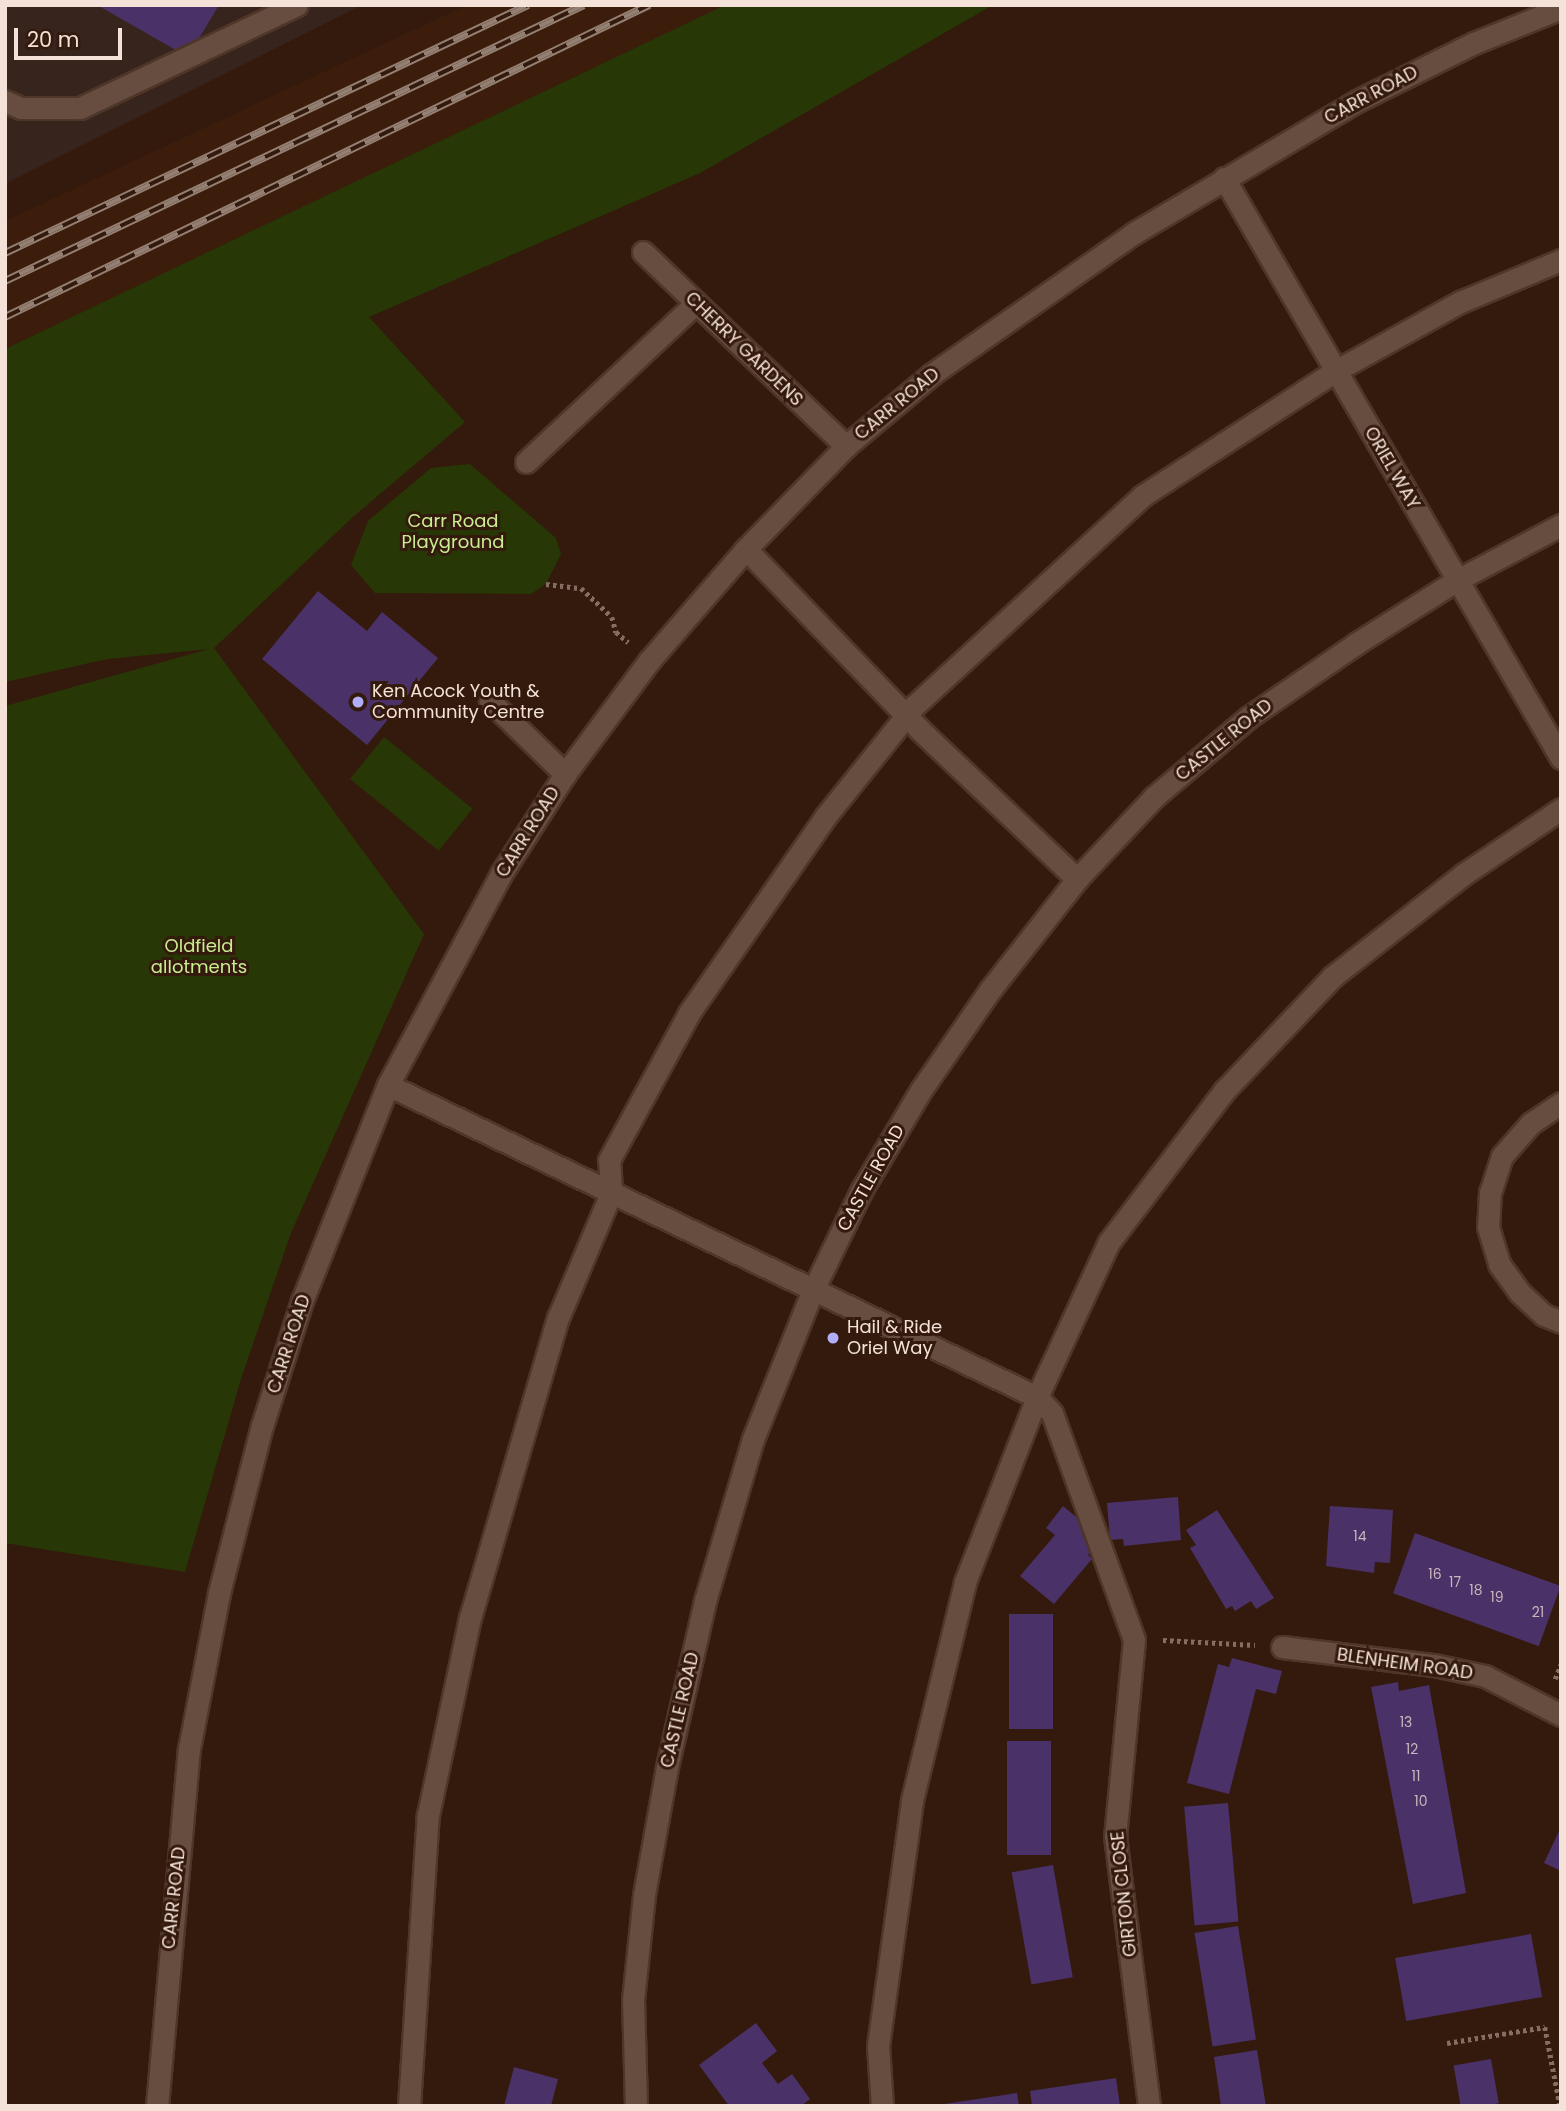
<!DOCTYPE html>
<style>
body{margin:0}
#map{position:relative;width:1566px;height:2111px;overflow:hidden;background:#331a0c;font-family:Poppins,sans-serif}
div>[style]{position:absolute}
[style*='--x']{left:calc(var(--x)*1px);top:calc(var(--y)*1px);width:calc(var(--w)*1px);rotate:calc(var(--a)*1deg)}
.built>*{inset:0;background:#3c1d0b}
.industrial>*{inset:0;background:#36241d}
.green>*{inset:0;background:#283706;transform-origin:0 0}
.building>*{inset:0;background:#4a3167;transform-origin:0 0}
.path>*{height:4.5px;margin-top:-2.25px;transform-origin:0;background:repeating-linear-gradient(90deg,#846e62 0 3.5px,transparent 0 7px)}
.roads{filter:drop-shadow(2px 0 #4e3629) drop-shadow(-2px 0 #4e3629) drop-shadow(0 2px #4e3629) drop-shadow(0 -2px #4e3629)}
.service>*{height:21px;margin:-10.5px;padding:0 10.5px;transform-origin:10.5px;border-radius:10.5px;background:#674d40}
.minor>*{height:21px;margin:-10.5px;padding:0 10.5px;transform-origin:10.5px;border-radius:10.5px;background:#674d40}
.rail>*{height:8px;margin-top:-4px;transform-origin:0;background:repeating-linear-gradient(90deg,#331a0c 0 16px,#947f73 0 32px);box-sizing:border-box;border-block:2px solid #947f73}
.dots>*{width:19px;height:19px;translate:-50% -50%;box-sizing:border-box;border:4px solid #331a0c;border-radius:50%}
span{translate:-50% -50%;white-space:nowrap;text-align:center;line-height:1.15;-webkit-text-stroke:6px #331a0c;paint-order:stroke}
.number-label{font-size:14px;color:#cab6bc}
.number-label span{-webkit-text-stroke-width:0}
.street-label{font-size:18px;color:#f4e2d9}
.park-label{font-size:18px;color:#caed92}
.poi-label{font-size:18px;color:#f4e2d9}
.left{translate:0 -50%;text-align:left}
.frame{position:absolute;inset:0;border:7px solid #f4e2d9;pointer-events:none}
.scale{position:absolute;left:14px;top:28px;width:108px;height:32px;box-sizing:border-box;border:4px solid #f4e2d9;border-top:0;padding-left:9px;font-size:21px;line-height:24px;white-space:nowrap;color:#f4e2d9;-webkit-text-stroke:5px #331a0c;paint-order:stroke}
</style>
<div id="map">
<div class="built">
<div style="clip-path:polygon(467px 5px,725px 5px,5px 349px,5px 221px)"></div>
</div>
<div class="industrial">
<div style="clip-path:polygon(5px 5px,362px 5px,5px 184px)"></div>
</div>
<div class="green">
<div style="clip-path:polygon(725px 5px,993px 5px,700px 173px,369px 317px,465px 422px,354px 516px,214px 648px,424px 934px,291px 1233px,241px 1379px,185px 1572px,5px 1543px,5px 706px,209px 649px,107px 659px,5px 682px,5px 349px)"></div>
<div style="clip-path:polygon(470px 464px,556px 538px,561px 554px,546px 584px,531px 594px,375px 593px,351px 565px,368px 521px,431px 468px)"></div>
<div style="left:384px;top:737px;width:114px;height:54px;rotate:39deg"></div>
</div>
<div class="building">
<div style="clip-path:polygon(97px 5px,219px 5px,188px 57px)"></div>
<div style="clip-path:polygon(318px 591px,367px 631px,382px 612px,438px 658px,367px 745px,262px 659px)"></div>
<div style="clip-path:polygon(1178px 1497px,1181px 1540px,1124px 1546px,1123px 1539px,1110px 1540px,1107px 1503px)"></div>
<div style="clip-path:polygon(1063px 1506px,1087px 1526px,1095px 1548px,1088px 1555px,1092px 1559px,1054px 1604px,1020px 1576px,1055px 1535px,1046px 1528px)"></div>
<div style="clip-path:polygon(1330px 1506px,1393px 1510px,1390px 1563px,1375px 1562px,1374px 1573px,1326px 1566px)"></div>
<div style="clip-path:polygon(1217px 1510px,1274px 1598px,1256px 1609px,1251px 1601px,1235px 1611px,1232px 1606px,1226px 1609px,1190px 1548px,1196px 1545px,1186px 1530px)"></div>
<div style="left:1415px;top:1533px;width:155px;height:64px;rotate:20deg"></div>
<div style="left:1009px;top:1614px;width:44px;height:115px"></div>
<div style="clip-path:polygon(1232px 1658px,1282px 1671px,1276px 1694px,1256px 1689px,1229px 1794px,1187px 1783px,1218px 1664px,1229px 1667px)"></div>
<div style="clip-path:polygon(1398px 1682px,1399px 1691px,1429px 1685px,1466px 1893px,1413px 1904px,1371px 1687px)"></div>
<div style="left:1007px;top:1741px;width:44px;height:114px"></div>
<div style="left:1228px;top:1803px;width:119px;height:44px;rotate:85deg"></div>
<div style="clip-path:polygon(1561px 1827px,1561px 1871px,1544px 1863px)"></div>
<div style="left:1053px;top:1865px;width:114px;height:42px;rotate:80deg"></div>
<div style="left:1238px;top:1926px;width:115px;height:44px;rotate:81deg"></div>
<div style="left:1531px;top:1934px;width:64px;height:138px;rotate:80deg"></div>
<div style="clip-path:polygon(756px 2023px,777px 2051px,762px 2063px,778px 2084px,792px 2074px,810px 2099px,801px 2106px,729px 2106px,699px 2065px)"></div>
<div style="clip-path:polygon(1257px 2050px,1266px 2106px,1221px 2106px,1214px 2057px)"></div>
<div style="left:1491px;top:2059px;width:45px;height:38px;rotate:80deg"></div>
<div style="clip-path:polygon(514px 2067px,558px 2079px,551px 2106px,504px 2106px)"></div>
<div style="clip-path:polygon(1116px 2078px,1120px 2106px,1032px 2106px,1030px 2091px)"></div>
<div style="clip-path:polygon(1017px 2093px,1019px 2106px,944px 2106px,944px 2104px)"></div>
</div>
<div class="path">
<div style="--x:546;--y:584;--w:35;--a:7"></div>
<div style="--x:581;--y:588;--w:42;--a:43.1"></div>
<div style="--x:612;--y:617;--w:16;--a:75"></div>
<div style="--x:616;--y:632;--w:16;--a:40"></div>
<div style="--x:1163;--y:1640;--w:92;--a:3.1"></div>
<div style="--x:1555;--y:1679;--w:16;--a:-68"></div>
<div style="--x:1447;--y:2043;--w:99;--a:-9.3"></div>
<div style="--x:1545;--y:2027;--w:80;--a:79.2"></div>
</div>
<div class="roads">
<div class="service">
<div style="--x:5;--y:101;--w:17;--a:24"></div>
<div style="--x:21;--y:108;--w:59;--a:0"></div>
<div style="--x:80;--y:108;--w:240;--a:-25.4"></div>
<div style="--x:526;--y:462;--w:233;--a:-43.1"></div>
<div style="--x:746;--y:549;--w:250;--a:46.1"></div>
<div style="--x:919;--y:729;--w:218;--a:43.5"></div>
<div style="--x:490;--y:701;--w:105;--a:44.2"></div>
<div style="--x:388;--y:1085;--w:720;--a:25.68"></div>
<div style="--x:1037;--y:1397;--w:22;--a:47"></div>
<div style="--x:1052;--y:1413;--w:241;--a:70.1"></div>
<div style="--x:409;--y:2106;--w:292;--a:-86.3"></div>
<div style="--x:428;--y:1815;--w:201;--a:-78"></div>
<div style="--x:470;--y:1618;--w:313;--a:-73.7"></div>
<div style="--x:558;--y:1318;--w:136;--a:-67"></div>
<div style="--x:611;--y:1193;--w:33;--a:-93"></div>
<div style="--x:609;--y:1160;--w:167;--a:-61.4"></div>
<div style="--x:689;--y:1013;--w:239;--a:-55.2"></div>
<div style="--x:825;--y:817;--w:142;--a:-51.3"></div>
<div style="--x:914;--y:706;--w:310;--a:-42.6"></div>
<div style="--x:1142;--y:496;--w:230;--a:-32.9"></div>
<div style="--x:1335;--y:371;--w:143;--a:-28.9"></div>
<div style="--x:1460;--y:302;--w:109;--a:-22.6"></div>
<div style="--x:882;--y:2106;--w:60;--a:-93.8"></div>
<div style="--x:878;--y:2046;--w:248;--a:-82.1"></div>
<div style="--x:912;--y:1800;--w:224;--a:-76.3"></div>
<div style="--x:965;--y:1582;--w:199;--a:-68.7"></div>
<div style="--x:1037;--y:1397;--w:171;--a:-65.1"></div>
<div style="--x:1109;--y:1242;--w:190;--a:-52.7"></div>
<div style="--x:1224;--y:1091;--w:157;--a:-46.5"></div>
<div style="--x:1332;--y:977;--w:167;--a:-38"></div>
<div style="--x:1464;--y:874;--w:117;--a:-33.8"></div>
</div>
<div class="minor">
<div style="--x:1224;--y:178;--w:671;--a:59.84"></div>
<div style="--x:643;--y:252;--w:281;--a:43.7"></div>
<div style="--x:1561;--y:1103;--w:36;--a:146"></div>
<div style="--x:1531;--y:1123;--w:44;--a:131.3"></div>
<div style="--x:1502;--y:1156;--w:38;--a:108"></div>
<div style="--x:1490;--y:1192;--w:35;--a:93"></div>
<div style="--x:1488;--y:1227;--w:39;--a:73"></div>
<div style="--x:1499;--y:1264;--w:34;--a:54"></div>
<div style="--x:1519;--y:1292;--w:34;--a:43"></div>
<div style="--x:1544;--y:1315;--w:18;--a:22"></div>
<div style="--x:1134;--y:1640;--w:197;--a:95.5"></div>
<div style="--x:1115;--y:1836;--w:272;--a:82.8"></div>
<div style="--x:1282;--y:1647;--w:153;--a:6.8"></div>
<div style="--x:1434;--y:1665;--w:52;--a:12.2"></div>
<div style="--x:1485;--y:1676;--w:85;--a:27.2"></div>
<div style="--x:157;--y:2106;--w:358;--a:-84.9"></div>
<div style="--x:189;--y:1749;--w:159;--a:-79.1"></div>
<div style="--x:219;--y:1593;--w:172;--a:-75.6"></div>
<div style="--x:262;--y:1426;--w:131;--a:-72.3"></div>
<div style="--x:302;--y:1301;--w:232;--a:-68.3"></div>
<div style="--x:388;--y:1085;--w:239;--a:-61.8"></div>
<div style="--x:501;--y:874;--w:119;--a:-57.4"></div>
<div style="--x:565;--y:774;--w:141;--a:-53.4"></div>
<div style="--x:649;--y:661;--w:148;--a:-49.1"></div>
<div style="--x:746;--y:549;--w:144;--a:-45.8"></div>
<div style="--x:846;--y:446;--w:112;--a:-39.9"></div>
<div style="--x:932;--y:374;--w:246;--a:-34.9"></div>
<div style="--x:1134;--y:233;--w:259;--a:-30.6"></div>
<div style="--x:1357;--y:101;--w:131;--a:-26.4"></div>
<div style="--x:1474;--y:43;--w:94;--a:-21.9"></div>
<div style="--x:636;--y:2106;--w:106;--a:-91.6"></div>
<div style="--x:633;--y:2000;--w:106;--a:-84"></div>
<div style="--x:644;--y:1895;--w:130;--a:-79.8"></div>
<div style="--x:667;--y:1767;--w:170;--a:-77.1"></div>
<div style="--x:705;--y:1601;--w:169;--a:-73.5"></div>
<div style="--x:753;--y:1439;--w:161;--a:-68.1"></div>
<div style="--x:813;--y:1290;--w:110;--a:-64.1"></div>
<div style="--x:861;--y:1191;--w:117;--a:-59.3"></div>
<div style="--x:921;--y:1090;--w:121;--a:-55.4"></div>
<div style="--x:990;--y:990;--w:141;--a:-51.9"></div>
<div style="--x:1077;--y:879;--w:112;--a:-46.8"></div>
<div style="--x:1154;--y:797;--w:124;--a:-40.1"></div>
<div style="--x:1249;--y:717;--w:131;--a:-34.4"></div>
<div style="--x:1357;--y:643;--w:118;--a:-32.2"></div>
<div style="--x:1457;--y:580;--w:118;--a:-27.9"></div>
</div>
</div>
<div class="rail">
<div style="--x:5;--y:253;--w:579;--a:-25.37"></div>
<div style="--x:5;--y:281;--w:641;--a:-25.49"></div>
<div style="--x:5;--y:317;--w:716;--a:-25.85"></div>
</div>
<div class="dots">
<div style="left:358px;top:702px;background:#b2adf9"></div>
<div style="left:833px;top:1338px;background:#b2adf9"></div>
</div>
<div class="number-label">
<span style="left:1360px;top:1536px">14</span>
<span style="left:1435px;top:1574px">16</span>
<span style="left:1455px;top:1582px">17</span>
<span style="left:1476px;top:1590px">18</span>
<span style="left:1497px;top:1597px">19</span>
<span style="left:1538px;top:1612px">21</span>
<span style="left:1406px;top:1722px">13</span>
<span style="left:1412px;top:1749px">12</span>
<span style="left:1416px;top:1776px">11</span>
<span style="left:1421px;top:1801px">10</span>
</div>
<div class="street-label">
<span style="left:1371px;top:95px;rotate:-28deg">CARR ROAD</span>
<span style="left:744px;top:349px;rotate:44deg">CHERRY GARDENS</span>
<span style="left:897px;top:404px;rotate:-39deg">CARR ROAD</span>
<span style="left:1392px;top:468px;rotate:60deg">ORIEL WAY</span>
<span style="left:1224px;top:740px;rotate:-39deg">CASTLE ROAD</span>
<span style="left:528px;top:832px;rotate:-58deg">CARR ROAD</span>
<span style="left:871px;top:1178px;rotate:-61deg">CASTLE ROAD</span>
<span style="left:289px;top:1344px;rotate:-72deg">CARR ROAD</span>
<span style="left:1405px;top:1664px;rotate:8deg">BLENHEIM ROAD</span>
<span style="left:680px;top:1710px;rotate:-77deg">CASTLE ROAD</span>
<span style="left:1124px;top:1894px;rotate:-96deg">GIRTON CLOSE</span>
<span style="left:174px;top:1898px;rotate:-84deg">CARR ROAD</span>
</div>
<div class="park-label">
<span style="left:453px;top:532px">Carr Road<br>Playground</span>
<span style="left:199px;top:957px">Oldfield<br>allotments</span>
</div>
<div class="poi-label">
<span class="left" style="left:372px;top:702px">Ken Acock Youth &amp;<br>Community Centre</span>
<span class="left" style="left:847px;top:1338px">Hail &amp; Ride<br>Oriel Way</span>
</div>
<div class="frame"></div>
<div class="scale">20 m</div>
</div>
